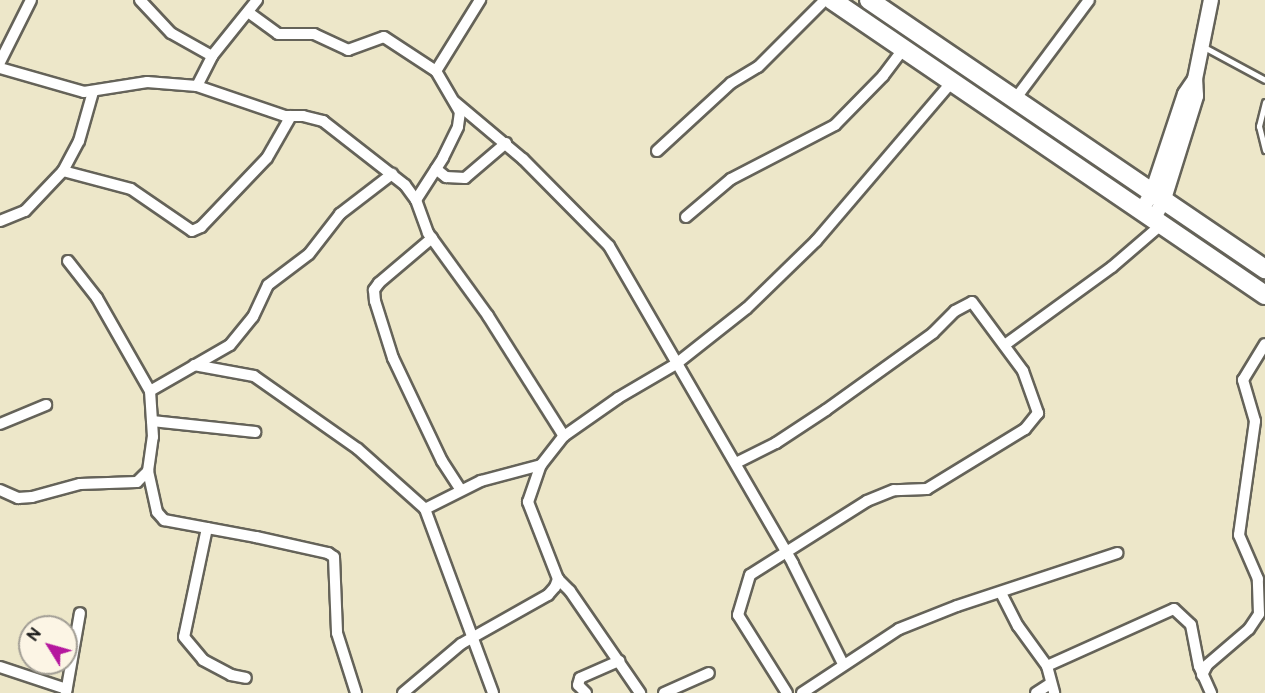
<!DOCTYPE html>
<style>
body{margin:0}
#map{position:relative;width:1265px;height:693px;overflow:hidden;background:#ede7c9;font-family:"Balsamiq Sans",sans-serif}
div>[style]{position:absolute}
[style*='--x']{left:calc(var(--x)*1px);top:calc(var(--y)*1px);width:calc(var(--w)*1px);rotate:calc(var(--a)*1deg)}
.roads{filter:drop-shadow(2px 0 #656359) drop-shadow(-2px 0 #656359) drop-shadow(0 2px #656359) drop-shadow(0 -2px #656359)}
.service>*{height:5px;margin:-2.5px;padding:0 2.5px;transform-origin:2.5px;border-radius:2.5px;background:#fff}
.minor>*{height:10px;margin:-5px;padding:0 5px;transform-origin:5px;border-radius:5px;background:#fff}
.tertiary>*{height:14px;margin:-7px;padding:0 7px;transform-origin:7px;border-radius:7px;background:#fff}
.trunk>*{height:18px;margin:-9px;padding:0 9px;transform-origin:9px;border-radius:9px;background:#fff}
span{translate:-50% -50%;white-space:nowrap;text-align:center;line-height:1.15;-webkit-text-stroke:4.5px #fcf5e5;paint-order:stroke}
.north{position:absolute;left:18px;top:615px;width:60px;height:60px;box-sizing:border-box;background:#fcf5e5;border:2px solid #a29e95;border-radius:50%;rotate:307deg;font-size:16px;font-weight:700;line-height:24px;text-align:center;color:#1c1c1c}
.north::after{content:'';display:block;margin:auto;width:21px;height:27px;background:#b5179e;clip-path:polygon(50% 0,100% 100%,50% 72%,0 100%)}
</style>
<div id="map">
<div class="roads">
<div class="service">
<div style="--x:1204;--y:47;--w:69;--a:28.4"></div>
<div style="--x:1265;--y:102;--w:25;--a:104"></div>
<div style="--x:1259;--y:126;--w:25;--a:76"></div>
</div>
<div class="minor">
<div style="--x:140;--y:0;--w:45;--a:46.8"></div>
<div style="--x:171;--y:33;--w:47;--a:29.3"></div>
<div style="--x:248;--y:12;--w:37;--a:36"></div>
<div style="--x:278;--y:34;--w:36;--a:0"></div>
<div style="--x:314;--y:34;--w:38;--a:25"></div>
<div style="--x:348;--y:50;--w:38;--a:-20"></div>
<div style="--x:384;--y:37;--w:62;--a:33.2"></div>
<div style="--x:436;--y:71;--w:48;--a:59.7"></div>
<div style="--x:460;--y:112;--w:15;--a:98"></div>
<div style="--x:458;--y:127;--w:34;--a:116"></div>
<div style="--x:443;--y:158;--w:50;--a:122.7"></div>
<div style="--x:0;--y:62;--w:69;--a:-63.4"></div>
<div style="--x:0;--y:68;--w:87;--a:15.9"></div>
<div style="--x:84;--y:92;--w:64;--a:-9"></div>
<div style="--x:147;--y:82;--w:50;--a:4.6"></div>
<div style="--x:197;--y:86;--w:93;--a:18.8"></div>
<div style="--x:285;--y:116;--w:18;--a:0"></div>
<div style="--x:303;--y:116;--w:21;--a:14"></div>
<div style="--x:323;--y:121;--w:104;--a:38"></div>
<div style="--x:405;--y:185;--w:19;--a:54"></div>
<div style="--x:416;--y:200;--w:35;--a:70"></div>
<div style="--x:428;--y:233;--w:102;--a:54.1"></div>
<div style="--x:488;--y:316;--w:142;--a:57.7"></div>
<div style="--x:436;--y:71;--w:84;--a:-58.2"></div>
<div style="--x:197;--y:86;--w:34;--a:-63"></div>
<div style="--x:212;--y:56;--w:72;--a:-51.2"></div>
<div style="--x:1016;--y:98;--w:122;--a:-53.3"></div>
<div style="--x:455;--y:102;--w:89;--a:40"></div>
<div style="--x:523;--y:159;--w:122;--a:45.3"></div>
<div style="--x:609;--y:246;--w:367;--a:59.9"></div>
<div style="--x:793;--y:564;--w:112;--a:63.4"></div>
<div style="--x:657;--y:151;--w:100;--a:-42.6"></div>
<div style="--x:731;--y:83;--w:31;--a:-31"></div>
<div style="--x:758;--y:67;--w:95;--a:-45"></div>
<div style="--x:436;--y:169;--w:13;--a:39"></div>
<div style="--x:446;--y:177;--w:19;--a:3"></div>
<div style="--x:465;--y:178;--w:54;--a:-40.5"></div>
<div style="--x:63;--y:171;--w:70;--a:14.8"></div>
<div style="--x:131;--y:189;--w:74;--a:34.5"></div>
<div style="--x:192;--y:231;--w:10;--a:-24"></div>
<div style="--x:201;--y:227;--w:95;--a:-46.3"></div>
<div style="--x:267;--y:158;--w:48;--a:-60.3"></div>
<div style="--x:686;--y:217;--w:59;--a:-40.2"></div>
<div style="--x:731;--y:179;--w:117;--a:-27.4"></div>
<div style="--x:835;--y:125;--w:69;--a:-45.6"></div>
<div style="--x:883;--y:76;--w:35;--a:-53"></div>
<div style="--x:0;--y:221;--w:27;--a:-22"></div>
<div style="--x:25;--y:211;--w:55;--a:-46.5"></div>
<div style="--x:63;--y:171;--w:34;--a:-62"></div>
<div style="--x:79;--y:141;--w:51;--a:-74.1"></div>
<div style="--x:432;--y:238;--w:70;--a:139.7"></div>
<div style="--x:379;--y:283;--w:9;--a:126"></div>
<div style="--x:374;--y:290;--w:11;--a:85"></div>
<div style="--x:375;--y:301;--w:60;--a:72.5"></div>
<div style="--x:393;--y:358;--w:114;--a:64.6"></div>
<div style="--x:442;--y:461;--w:35;--a:57"></div>
<div style="--x:1006;--y:344;--w:131;--a:-36"></div>
<div style="--x:1112;--y:267;--w:66;--a:-40.7"></div>
<div style="--x:194;--y:365;--w:61;--a:10.4"></div>
<div style="--x:254;--y:376;--w:127;--a:35.1"></div>
<div style="--x:358;--y:449;--w:90;--a:41.8"></div>
<div style="--x:425;--y:509;--w:196;--a:69.7"></div>
<div style="--x:150;--y:391;--w:92;--a:-29.9"></div>
<div style="--x:230;--y:345;--w:36;--a:-51"></div>
<div style="--x:253;--y:317;--w:35;--a:-65"></div>
<div style="--x:268;--y:285;--w:51;--a:-37.1"></div>
<div style="--x:309;--y:254;--w:51;--a:-52.2"></div>
<div style="--x:340;--y:214;--w:66;--a:-37.6"></div>
<div style="--x:152;--y:421;--w:104;--a:6.1"></div>
<div style="--x:0;--y:424;--w:50;--a:-22.4"></div>
<div style="--x:736;--y:463;--w:45;--a:-26.6"></div>
<div style="--x:776;--y:443;--w:60;--a:-33.4"></div>
<div style="--x:826;--y:410;--w:132;--a:-35.7"></div>
<div style="--x:933;--y:333;--w:31;--a:-45"></div>
<div style="--x:955;--y:311;--w:19;--a:-28"></div>
<div style="--x:972;--y:302;--w:86;--a:53.5"></div>
<div style="--x:1023;--y:371;--w:45;--a:70.3"></div>
<div style="--x:1038;--y:413;--w:21;--a:129"></div>
<div style="--x:1025;--y:429;--w:115;--a:148.5"></div>
<div style="--x:927;--y:489;--w:33;--a:178"></div>
<div style="--x:894;--y:490;--w:29;--a:158"></div>
<div style="--x:867;--y:501;--w:138;--a:147.7"></div>
<div style="--x:750;--y:575;--w:42;--a:106.7"></div>
<div style="--x:738;--y:615;--w:92;--a:57.9"></div>
<div style="--x:148;--y:471;--w:42;--a:77.6"></div>
<div style="--x:157;--y:512;--w:11;--a:49"></div>
<div style="--x:164;--y:520;--w:94;--a:10.5"></div>
<div style="--x:256;--y:537;--w:74;--a:12.5"></div>
<div style="--x:328;--y:553;--w:7;--a:34"></div>
<div style="--x:334;--y:557;--w:76;--a:87.7"></div>
<div style="--x:337;--y:633;--w:63;--a:72.4"></div>
<div style="--x:0;--y:490;--w:20;--a:24"></div>
<div style="--x:18;--y:498;--w:14;--a:-4"></div>
<div style="--x:32;--y:497;--w:50;--a:-15.2"></div>
<div style="--x:80;--y:484;--w:57;--a:-2"></div>
<div style="--x:137;--y:482;--w:16;--a:-45"></div>
<div style="--x:148;--y:471;--w:34;--a:-82"></div>
<div style="--x:153;--y:437;--w:46;--a:-93.7"></div>
<div style="--x:150;--y:391;--w:107;--a:-119.7"></div>
<div style="--x:97;--y:298;--w:47;--a:-128.1"></div>
<div style="--x:425;--y:509;--w:63;--a:-26.6"></div>
<div style="--x:481;--y:481;--w:62;--a:-14.9"></div>
<div style="--x:207;--y:528;--w:111;--a:101.9"></div>
<div style="--x:184;--y:637;--w:30;--a:50"></div>
<div style="--x:203;--y:660;--w:32;--a:28"></div>
<div style="--x:231;--y:675;--w:15;--a:11"></div>
<div style="--x:558;--y:579;--w:17;--a:45"></div>
<div style="--x:570;--y:591;--w:124;--a:55.5"></div>
<div style="--x:1001;--y:593;--w:37;--a:63"></div>
<div style="--x:1018;--y:626;--w:49;--a:54.1"></div>
<div style="--x:1047;--y:666;--w:28;--a:75"></div>
<div style="--x:1047;--y:666;--w:139;--a:-24.2"></div>
<div style="--x:1174;--y:609;--w:23;--a:43"></div>
<div style="--x:1191;--y:625;--w:42;--a:79"></div>
<div style="--x:1199;--y:666;--w:30;--a:66"></div>
<div style="--x:0;--y:667;--w:70;--a:18.4"></div>
<div style="--x:1202;--y:675;--w:11;--a:-63"></div>
<div style="--x:1207;--y:665;--w:55;--a:-40.6"></div>
<div style="--x:1249;--y:629;--w:18;--a:-56"></div>
<div style="--x:1259;--y:614;--w:35;--a:-92"></div>
<div style="--x:1258;--y:579;--w:48;--a:-113.4"></div>
<div style="--x:1239;--y:535;--w:115;--a:-82"></div>
<div style="--x:1255;--y:421;--w:43;--a:-106.3"></div>
<div style="--x:1243;--y:380;--w:42;--a:-58.6"></div>
<div style="--x:66;--y:693;--w:81;--a:-80.1"></div>
<div style="--x:403;--y:693;--w:76;--a:-40.2"></div>
<div style="--x:461;--y:644;--w:100;--a:-29.4"></div>
<div style="--x:548;--y:595;--w:11;--a:-49"></div>
<div style="--x:555;--y:587;--w:9;--a:-69"></div>
<div style="--x:558;--y:579;--w:83;--a:-111.3"></div>
<div style="--x:528;--y:502;--w:39;--a:-71"></div>
<div style="--x:541;--y:465;--w:37;--a:-52"></div>
<div style="--x:564;--y:436;--w:66;--a:-35.1"></div>
<div style="--x:618;--y:398;--w:67;--a:-30.4"></div>
<div style="--x:676;--y:364;--w:90;--a:-38.3"></div>
<div style="--x:747;--y:308;--w:96;--a:-44.2"></div>
<div style="--x:816;--y:241;--w:208;--a:-49.5"></div>
<div style="--x:586;--y:693;--w:11;--a:-135"></div>
<div style="--x:578;--y:685;--w:7;--a:-74"></div>
<div style="--x:580;--y:678;--w:43;--a:-23.6"></div>
<div style="--x:664;--y:693;--w:49;--a:-24"></div>
<div style="--x:802;--y:693;--w:116;--a:-33.4"></div>
<div style="--x:899;--y:629;--w:62;--a:-21.6"></div>
<div style="--x:957;--y:606;--w:169;--a:-18.3"></div>
<div style="--x:1036;--y:693;--w:17;--a:-33"></div>
</div>
<div class="tertiary">
<div style="--x:1142;--y:210;--w:23;--a:-61"></div>
<div style="--x:1153;--y:190;--w:101;--a:-71.6"></div>
<div style="--x:1185;--y:94;--w:18;--a:-56"></div>
<div style="--x:1154;--y:218;--w:21;--a:-62"></div>
<div style="--x:1164;--y:199;--w:108;--a:-72.7"></div>
<div style="--x:1196;--y:96;--w:17;--a:-93"></div>
<div style="--x:1195;--y:79;--w:81;--a:-78.6"></div>
</div>
<div class="trunk">
<div style="--x:832;--y:0;--w:524;--a:34.27"></div>
<div style="--x:869;--y:0;--w:479;--a:34.2"></div>
</div>
</div>
<div class="north">N</div>
</div>
